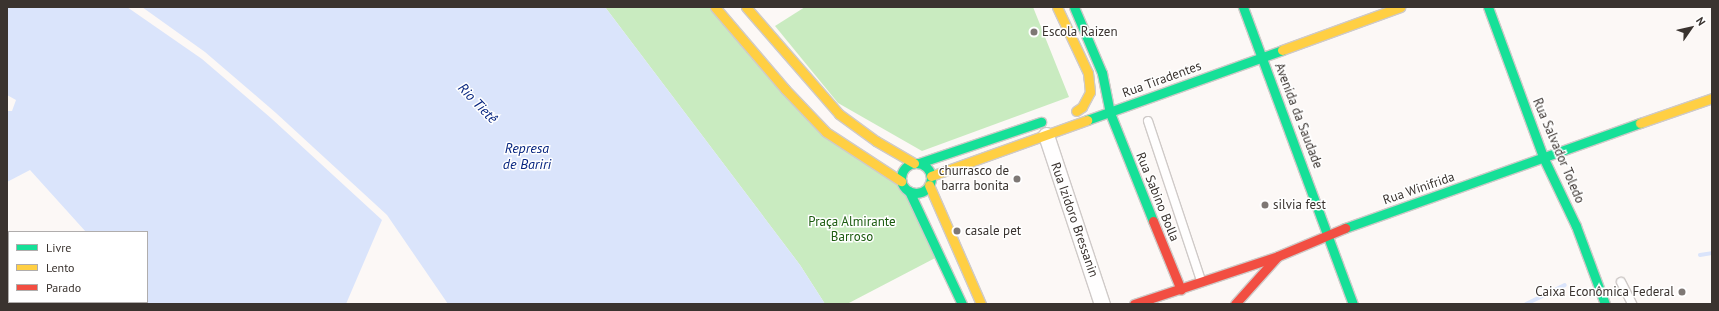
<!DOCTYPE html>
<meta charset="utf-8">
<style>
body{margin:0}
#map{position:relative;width:1719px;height:311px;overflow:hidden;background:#fcf8f6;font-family:"PT Sans",sans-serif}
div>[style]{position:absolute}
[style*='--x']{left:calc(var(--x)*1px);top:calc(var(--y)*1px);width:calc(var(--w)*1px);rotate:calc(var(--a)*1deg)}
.green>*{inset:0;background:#c9ebc0}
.water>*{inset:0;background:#dae4fb}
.stream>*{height:4px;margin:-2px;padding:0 2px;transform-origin:2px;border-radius:2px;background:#dae4fb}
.roads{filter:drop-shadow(1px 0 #cfcac8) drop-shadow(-1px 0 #cfcac8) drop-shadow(0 1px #cfcac8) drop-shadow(0 -1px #cfcac8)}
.lane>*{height:8px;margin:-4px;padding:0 4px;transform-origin:4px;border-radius:4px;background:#fffefe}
.street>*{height:15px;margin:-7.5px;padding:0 7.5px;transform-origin:7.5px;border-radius:7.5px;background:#fffefe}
.fast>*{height:9px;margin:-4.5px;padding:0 4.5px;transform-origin:4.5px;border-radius:4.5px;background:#16e098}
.fast>.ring{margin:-4.5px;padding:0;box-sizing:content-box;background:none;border:9px solid #16e098;border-radius:50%}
.slow>*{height:9px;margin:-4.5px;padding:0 4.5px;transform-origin:4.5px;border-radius:4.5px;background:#ffcf43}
.jam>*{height:9px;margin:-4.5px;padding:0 4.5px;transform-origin:4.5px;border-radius:4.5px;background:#f24e42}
.dots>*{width:11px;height:11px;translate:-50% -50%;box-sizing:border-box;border:2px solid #fff;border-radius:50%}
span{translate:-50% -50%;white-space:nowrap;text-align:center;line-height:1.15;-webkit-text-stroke:3px #fff;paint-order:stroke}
.poi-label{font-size:13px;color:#3a332f}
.left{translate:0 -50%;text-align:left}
.right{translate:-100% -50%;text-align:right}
.street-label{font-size:13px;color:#3a332f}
.park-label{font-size:13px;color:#1a5a0e}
.water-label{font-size:14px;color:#07257f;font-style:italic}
.frame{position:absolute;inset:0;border:8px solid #3a332f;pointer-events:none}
.legend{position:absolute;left:8px;top:231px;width:140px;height:72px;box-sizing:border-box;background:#fff;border:1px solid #b0adac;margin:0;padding:5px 7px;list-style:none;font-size:12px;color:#3a332f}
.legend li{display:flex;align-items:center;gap:8px;height:20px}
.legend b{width:20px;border:1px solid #b0adac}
.north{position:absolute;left:1671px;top:8px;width:40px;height:40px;-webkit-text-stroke:3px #fff;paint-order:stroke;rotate:56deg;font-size:11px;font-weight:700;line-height:16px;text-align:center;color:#3a332f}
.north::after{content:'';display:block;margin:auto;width:14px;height:18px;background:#3a332f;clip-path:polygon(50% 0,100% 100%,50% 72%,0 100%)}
</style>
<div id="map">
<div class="green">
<div style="clip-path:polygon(605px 7px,714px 7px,803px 113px,904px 189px,939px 256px,847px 304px,825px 304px,800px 265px)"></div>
<div style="clip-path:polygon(805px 7px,1033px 7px,1069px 97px,922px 151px,838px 103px,775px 26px)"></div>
</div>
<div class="water">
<div style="clip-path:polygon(7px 7px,127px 7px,202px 59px,272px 119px,382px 220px,346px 304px,143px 304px,141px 302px,147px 302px,147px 232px,86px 232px,30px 170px,7px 182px,7px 111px,12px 111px,16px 100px,7px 95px)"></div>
<div style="clip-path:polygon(142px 7px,605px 7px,800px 265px,825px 304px,448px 304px,387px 215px,276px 113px,205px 52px)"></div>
</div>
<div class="stream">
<div style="--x:1700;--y:255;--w:12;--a:-9"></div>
<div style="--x:1526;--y:304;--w:43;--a:-26"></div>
</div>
<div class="roads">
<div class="lane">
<div style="--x:1148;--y:121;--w:168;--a:71.6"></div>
<div style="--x:1621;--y:282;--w:25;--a:63"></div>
</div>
<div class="street">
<div style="--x:1046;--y:135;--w:178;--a:71.7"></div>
</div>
<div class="fast">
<div style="--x:1074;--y:7;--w:72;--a:67"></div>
<div style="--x:1102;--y:73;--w:41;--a:78.7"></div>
<div style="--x:1110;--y:113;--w:116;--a:68.3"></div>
<div style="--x:1243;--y:7;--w:317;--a:69.7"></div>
<div style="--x:1488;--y:7;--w:162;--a:69.8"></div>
<div style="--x:1544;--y:159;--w:74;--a:64.5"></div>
<div style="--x:1576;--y:226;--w:83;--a:69.6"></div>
<div style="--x:1087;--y:120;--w:207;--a:-19.7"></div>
<div style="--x:919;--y:163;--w:129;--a:-18.6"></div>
<div class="ring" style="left:901px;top:163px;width:21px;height:21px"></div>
<div style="--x:909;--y:191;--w:125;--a:64.9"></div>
<div style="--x:1345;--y:228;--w:313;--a:-19.6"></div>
<div style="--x:7;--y:236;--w:3;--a:45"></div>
</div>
<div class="slow">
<div style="--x:715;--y:7;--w:108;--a:49.5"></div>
<div style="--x:785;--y:89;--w:59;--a:46.4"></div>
<div style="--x:826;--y:132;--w:90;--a:33.2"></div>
<div style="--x:746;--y:7;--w:142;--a:49"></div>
<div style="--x:839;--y:114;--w:46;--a:36.1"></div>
<div style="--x:876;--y:141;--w:44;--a:30.1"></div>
<div style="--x:1057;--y:7;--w:73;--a:64.8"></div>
<div style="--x:1088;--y:73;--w:19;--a:84"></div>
<div style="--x:1090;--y:92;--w:17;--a:118"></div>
<div style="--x:1082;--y:107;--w:7;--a:146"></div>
<div style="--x:1282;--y:50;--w:126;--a:-20"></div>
<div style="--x:1640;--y:123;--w:76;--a:-19.1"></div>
<div style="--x:931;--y:176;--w:166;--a:-19.7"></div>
<div style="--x:929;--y:185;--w:130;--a:66.4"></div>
</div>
<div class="jam">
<div style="--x:1153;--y:221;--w:74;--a:67.9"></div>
<div style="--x:82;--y:302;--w:3;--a:45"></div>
<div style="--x:1134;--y:304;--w:152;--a:-18.4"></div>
<div style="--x:1278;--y:256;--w:73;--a:-22.7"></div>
<div style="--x:1235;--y:304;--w:63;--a:-48.2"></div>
</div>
</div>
<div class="dots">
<div style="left:1034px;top:32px;background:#7e7875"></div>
<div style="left:1017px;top:179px;background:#7e7875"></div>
<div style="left:1265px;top:205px;background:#7e7875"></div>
<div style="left:957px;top:231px;background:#7e7875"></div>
<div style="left:1682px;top:292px;background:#7e7875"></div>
</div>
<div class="poi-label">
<span class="left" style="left:1042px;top:32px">Escola Raizen</span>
<span class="right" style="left:1009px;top:179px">churrasco de<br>barra bonita</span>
<span class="left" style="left:1273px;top:205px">silvia fest</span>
<span class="left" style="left:965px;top:231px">casale pet</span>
<span class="right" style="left:1674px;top:292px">Caixa Econômica Federal</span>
</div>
<div class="street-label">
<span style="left:1162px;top:80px;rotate:-20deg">Rua Tiradentes</span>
<span style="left:1298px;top:116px;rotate:69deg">Avenida da Saudade</span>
<span style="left:1558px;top:151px;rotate:67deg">Rua Salvador Toledo</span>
<span style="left:1419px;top:189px;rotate:-19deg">Rua Winifrida</span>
<span style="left:1157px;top:197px;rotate:68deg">Rua Sabino Bolla</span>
<span style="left:1074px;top:220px;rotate:71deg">Rua Izidoro Bressanin</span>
</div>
<div class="park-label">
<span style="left:852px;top:230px">Praça Almirante<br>Barroso</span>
</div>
<div class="water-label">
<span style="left:478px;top:103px;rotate:46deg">Rio Tietê</span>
<span style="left:527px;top:156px">Represa<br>de Bariri</span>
</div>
<div class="frame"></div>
<ul class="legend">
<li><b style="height:5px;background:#16e098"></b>Livre</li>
<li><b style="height:5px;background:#ffcf43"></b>Lento</li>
<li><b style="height:5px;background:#f24e42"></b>Parado</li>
</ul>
<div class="north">N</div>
</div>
